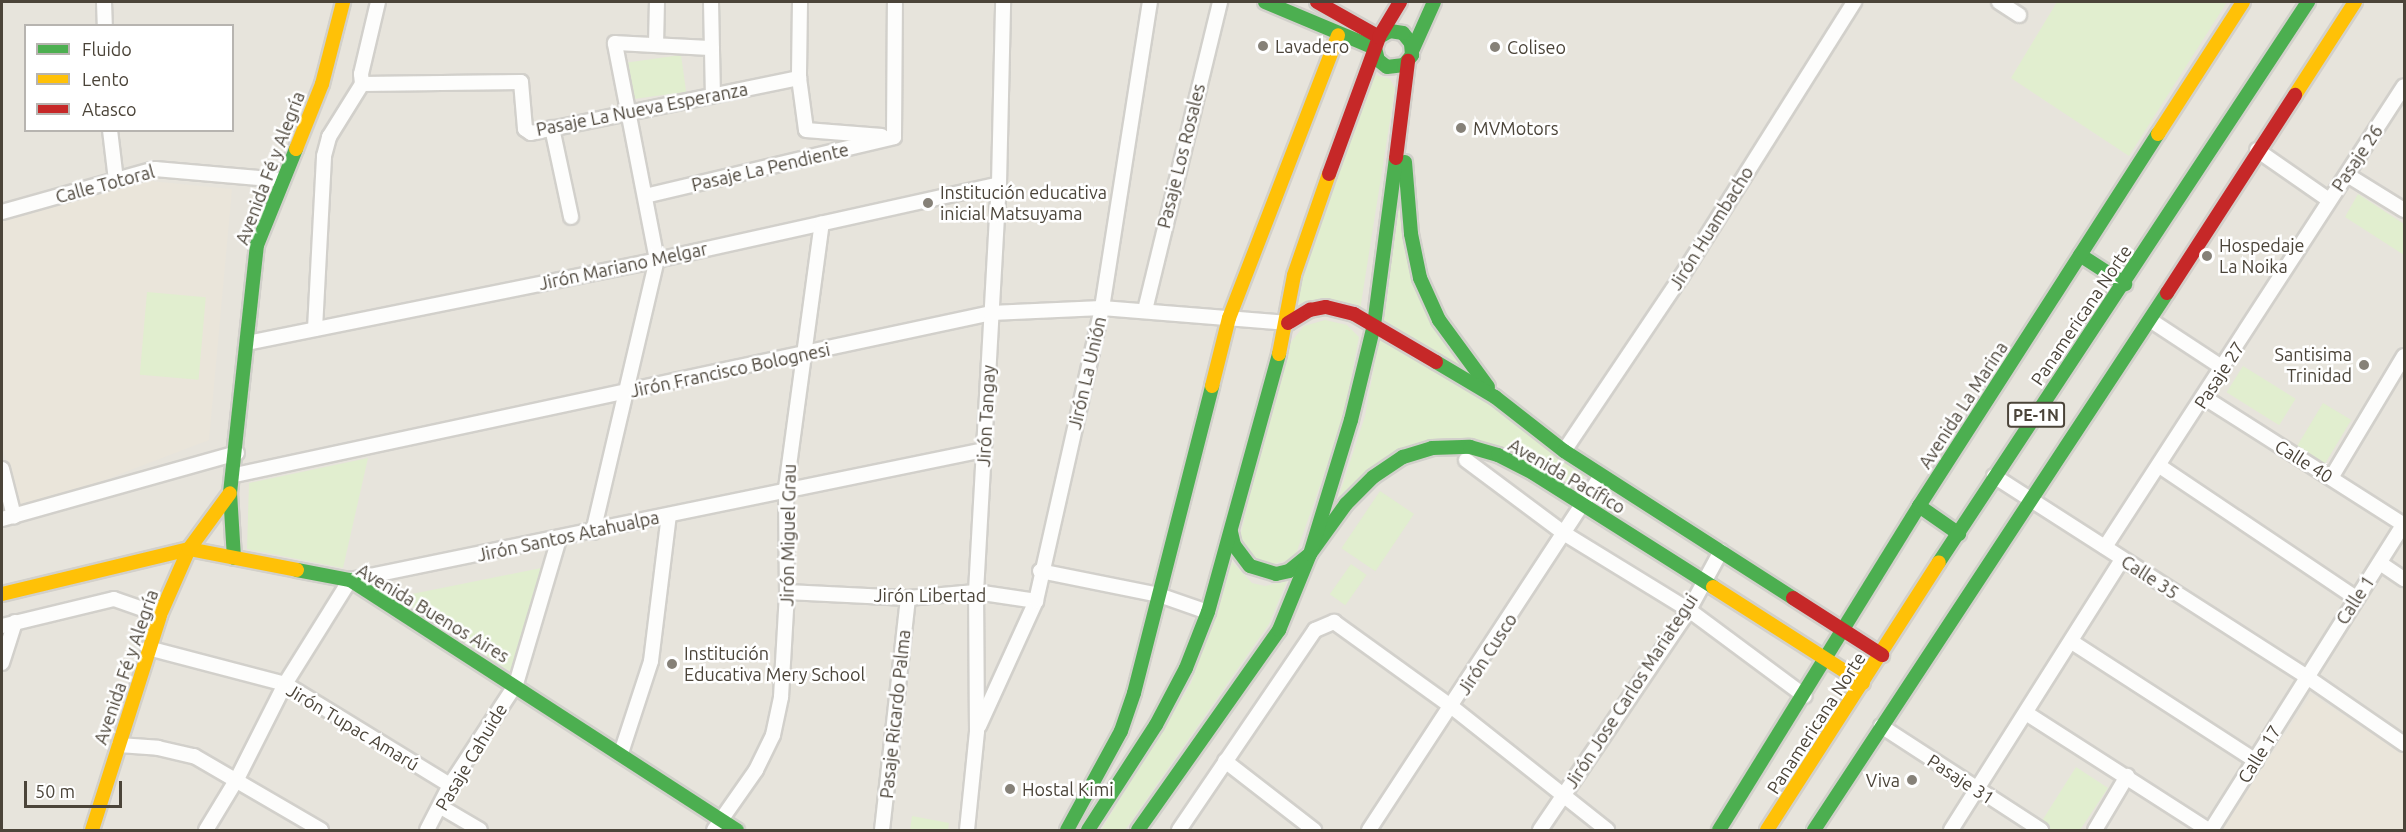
<!DOCTYPE html>
<meta charset="utf-8">
<style>
body{margin:0}
#map{position:relative;width:2406px;height:832px;overflow:hidden;background:#f4f2ee;font-family:Ubuntu,sans-serif}
div>[style]{position:absolute}
[style*='--x']{left:calc(var(--x)*1px);top:calc(var(--y)*1px);width:calc(var(--w)*1px);rotate:calc(var(--a)*1deg)}
.residential>*{inset:0;background:#e7e4dc}
.education>*{inset:0;background:#eae5da}
.green>*{inset:0;background:#e1eecf;transform-origin:0 0}
.roads{filter:drop-shadow(2px 0 #d2d0cb) drop-shadow(-2px 0 #d2d0cb) drop-shadow(0 2px #d2d0cb) drop-shadow(0 -2px #d2d0cb)}
.street>*{height:14px;margin:-7px;padding:0 7px;transform-origin:7px;border-radius:7px;background:#fdfdfc}
.fast>*{height:14px;margin:-7px;padding:0 7px;transform-origin:7px;border-radius:7px;background:#4caf50}
.slow>*{height:14px;margin:-7px;padding:0 7px;transform-origin:7px;border-radius:7px;background:#ffc107}
.jam>*{height:14px;margin:-7px;padding:0 7px;transform-origin:7px;border-radius:7px;background:#c62828}
.dots>*{width:16px;height:16px;translate:-50% -50%;box-sizing:border-box;border:3px solid #fff;border-radius:50%}
span{translate:-50% -50%;white-space:nowrap;text-align:center;line-height:1.15;-webkit-text-stroke:5px #fff;paint-order:stroke}
.shield-label span{padding:2px 4px;background:#fff;border:2px solid;border-radius:4px;-webkit-text-stroke-width:0}
.shield-label{font-size:16px;color:#4b4439;font-weight:700}
.poi-label{font-size:18px;color:#4b4439}
.left{translate:0 -50%;text-align:left}
.right{translate:-100% -50%;text-align:right}
.street-label{font-size:18px;color:#4b4439}
.frame{position:absolute;inset:0;border:3px solid #4b4439;pointer-events:none}
.legend{position:absolute;left:24px;top:24px;width:210px;height:108px;box-sizing:border-box;background:#fff;border:2px solid #b7b4b0;margin:0;padding:8px 10px;list-style:none;font-size:18px;color:#4b4439}
.legend li{display:flex;align-items:center;gap:12px;height:30px}
.legend b{width:30px;border:2px solid #b7b4b0}
.scale{position:absolute;left:24px;top:781px;width:98px;height:27px;box-sizing:border-box;border:3px solid #4b4439;border-top:0;padding-left:8px;font-size:18px;line-height:21px;white-space:nowrap;color:#4b4439;-webkit-text-stroke:4px #fff;paint-order:stroke}
</style>
<div id="map">
<div class="residential">
<div style="clip-path:polygon(evenodd,2px 2px,2404px 2px,2404px 830px,2px 830px,2px 2px,26px 26px,232px 26px,232px 130px,26px 130px,26px 26px)"></div>
</div>
<div class="education">
<div style="clip-path:polygon(150px 181px,232px 189px,209px 440px,21px 512px,2px 447px,2px 217px)"></div>
<div style="clip-path:polygon(2311px 694px,2404px 754px,2404px 830px,2222px 830px)"></div>
</div>
<div class="green">
<div style="clip-path:polygon(2057px 2px,2227px 2px,2129px 156px,2011px 78px)"></div>
<div style="left:681px;top:55px;width:37px;height:56px;rotate:82deg"></div>
<div style="clip-path:polygon(1375px 75px,1390px 79px,1395px 89px,1360px 310px,1323px 299px,1300px 303px,1290px 309px,1370px 79px)"></div>
<div style="clip-path:polygon(2358px 194px,2404px 224px,2404px 255px,2345px 217px)"></div>
<div style="clip-path:polygon(1398px 202px,1400px 211px,1474px 378px,1382px 321px)"></div>
<div style="left:147px;top:292px;width:59px;height:83px;rotate:5deg"></div>
<div style="clip-path:polygon(1325px 320px,1347px 325px,1359px 337px,1348px 394px,1337px 437px,1297px 551px,1290px 559px,1271px 565px,1252px 559px,1240px 537px,1283px 352px,1304px 326px)"></div>
<div style="clip-path:polygon(1380px 334px,1577px 462px,1585px 473px,1582px 484px,1569px 484px,1520px 456px,1446px 439px,1335px 508px,1365px 416px)"></div>
<div style="left:2243px;top:366px;width:62px;height:31px;rotate:32deg"></div>
<div style="left:2323px;top:403px;width:33px;height:57px;rotate:31deg"></div>
<div style="clip-path:polygon(368px 458px,343px 568px,247px 549px,249px 483px)"></div>
<div style="left:1380px;top:491px;width:41px;height:69px;rotate:34deg"></div>
<div style="clip-path:polygon(1232px 562px,1252px 583px,1265px 586px,1287px 581px,1269px 624px,1125px 830px,1101px 830px,1191px 683px)"></div>
<div style="left:1351px;top:564px;width:19px;height:37px;rotate:35deg"></div>
<div style="clip-path:polygon(541px 568px,515px 675px,397px 597px)"></div>
<div style="clip-path:polygon(2076px 767px,2108px 788px,2080px 830px,2050px 830px,2040px 824px)"></div>
<div style="clip-path:polygon(912px 816px,949px 823px,948px 830px,910px 830px)"></div>
</div>
<div class="roads">
<div class="street">
<div style="--x:104;--y:2;--w:24;--a:88"></div>
<div style="--x:378;--y:2;--w:74;--a:103.3"></div>
<div style="--x:361;--y:74;--w:10;--a:84"></div>
<div style="--x:362;--y:84;--w:159;--a:-0.7"></div>
<div style="--x:521;--y:82;--w:47;--a:85.1"></div>
<div style="--x:525;--y:129;--w:7;--a:34"></div>
<div style="--x:531;--y:133;--w:274;--a:-11.6"></div>
<div style="--x:711;--y:2;--w:93;--a:88.8"></div>
<div style="--x:800;--y:2;--w:76;--a:90.8"></div>
<div style="--x:799;--y:78;--w:52;--a:82.3"></div>
<div style="--x:806;--y:130;--w:76;--a:4.5"></div>
<div style="--x:1999;--y:2;--w:24;--a:33"></div>
<div style="--x:656;--y:45;--w:43;--a:-88.7"></div>
<div style="--x:552;--y:128;--w:91;--a:77.9"></div>
<div style="--x:110;--y:130;--w:50;--a:83.2"></div>
<div style="--x:894;--y:137;--w:135;--a:-89.6"></div>
<div style="--x:2257;--y:150;--w:88;--a:34.8"></div>
<div style="--x:2349;--y:176;--w:65;--a:31.7"></div>
<div style="--x:645;--y:196;--w:256;--a:-13.3"></div>
<div style="--x:2;--y:212;--w:159;--a:-15.7"></div>
<div style="--x:155;--y:169;--w:127;--a:5"></div>
<div style="--x:1145;--y:310;--w:317;--a:-76.3"></div>
<div style="--x:2150;--y:320;--w:87;--a:33.3"></div>
<div style="--x:315;--y:329;--w:173;--a:-87"></div>
<div style="--x:324;--y:156;--w:20;--a:-75"></div>
<div style="--x:329;--y:137;--w:62;--a:-58.1"></div>
<div style="--x:247;--y:343;--w:418;--a:-11.4"></div>
<div style="--x:657;--y:260;--w:350;--a:-12.5"></div>
<div style="--x:2205;--y:398;--w:236;--a:32.5"></div>
<div style="--x:1564;--y:451;--w:210;--a:-56.1"></div>
<div style="--x:1681;--y:277;--w:325;--a:-57.8"></div>
<div style="--x:1466;--y:460;--w:124;--a:36.8"></div>
<div style="--x:1565;--y:534;--w:145;--a:31.5"></div>
<div style="--x:1689;--y:610;--w:144;--a:36.6"></div>
<div style="--x:2161;--y:467;--w:235;--a:33.9"></div>
<div style="--x:2;--y:469;--w:49;--a:75.7"></div>
<div style="--x:235;--y:475;--w:773;--a:-12.09"></div>
<div style="--x:991;--y:313;--w:111;--a:-2.6"></div>
<div style="--x:1102;--y:308;--w:187;--a:4.6"></div>
<div style="--x:1994;--y:476;--w:372;--a:32.7"></div>
<div style="--x:2307;--y:677;--w:118;--a:34.6"></div>
<div style="--x:2331;--y:478;--w:142;--a:-59.1"></div>
<div style="--x:2;--y:519;--w:244;--a:-15.7"></div>
<div style="--x:593;--y:532;--w:279;--a:-76.8"></div>
<div style="--x:657;--y:260;--w:221;--a:-101"></div>
<div style="--x:615;--y:43;--w:97;--a:3"></div>
<div style="--x:2105;--y:547;--w:549;--a:-57.03"></div>
<div style="--x:2380;--y:563;--w:29;--a:34"></div>
<div style="--x:1040;--y:571;--w:121;--a:11.4"></div>
<div style="--x:1159;--y:595;--w:52;--a:19.1"></div>
<div style="--x:787;--y:592;--w:121;--a:2.8"></div>
<div style="--x:908;--y:598;--w:68;--a:-5"></div>
<div style="--x:976;--y:592;--w:61;--a:8.5"></div>
<div style="--x:2;--y:626;--w:115;--a:-13.6"></div>
<div style="--x:114;--y:599;--w:49;--a:19.2"></div>
<div style="--x:2072;--y:642;--w:219;--a:32.9"></div>
<div style="--x:148;--y:648;--w:142;--a:14.7"></div>
<div style="--x:285;--y:684;--w:193;--a:31.5"></div>
<div style="--x:2;--y:663;--w:43;--a:-72.4"></div>
<div style="--x:2026;--y:713;--w:216;--a:32.7"></div>
<div style="--x:979;--y:726;--w:137;--a:-65.5"></div>
<div style="--x:1036;--y:601;--w:300;--a:-77.3"></div>
<div style="--x:1102;--y:308;--w:310;--a:-81.1"></div>
<div style="--x:1881;--y:726;--w:191;--a:33"></div>
<div style="--x:119;--y:745;--w:39;--a:4"></div>
<div style="--x:158;--y:748;--w:37;--a:13"></div>
<div style="--x:194;--y:756;--w:147;--a:30.2"></div>
<div style="--x:621;--y:753;--w:97;--a:-71.9"></div>
<div style="--x:651;--y:661;--w:147;--a:-83"></div>
<div style="--x:1225;--y:761;--w:113;--a:37.8"></div>
<div style="--x:441;--y:807;--w:45;--a:30.5"></div>
<div style="--x:206;--y:830;--w:60;--a:-58.7"></div>
<div style="--x:237;--y:779;--w:106;--a:-63.2"></div>
<div style="--x:285;--y:684;--w:123;--a:-58"></div>
<div style="--x:350;--y:580;--w:647;--a:-11.59"></div>
<div style="--x:427;--y:830;--w:51;--a:-62.9"></div>
<div style="--x:450;--y:785;--w:121;--a:-56.8"></div>
<div style="--x:516;--y:684;--w:151;--a:-73.5"></div>
<div style="--x:714;--y:830;--w:73;--a:-55"></div>
<div style="--x:756;--y:770;--w:39;--a:-64"></div>
<div style="--x:773;--y:735;--w:39;--a:-78"></div>
<div style="--x:781;--y:697;--w:105;--a:-86.7"></div>
<div style="--x:787;--y:592;--w:104;--a:-90.6"></div>
<div style="--x:786;--y:488;--w:267;--a:-82.3"></div>
<div style="--x:882;--y:830;--w:233;--a:-83.6"></div>
<div style="--x:967;--y:830;--w:100;--a:-84.2"></div>
<div style="--x:977;--y:731;--w:139;--a:-90.4"></div>
<div style="--x:976;--y:592;--w:409;--a:-86.8"></div>
<div style="--x:999;--y:184;--w:182;--a:-88.7"></div>
<div style="--x:1179;--y:830;--w:242;--a:-55.8"></div>
<div style="--x:1315;--y:630;--w:21;--a:-23"></div>
<div style="--x:1334;--y:622;--w:145;--a:35.8"></div>
<div style="--x:1452;--y:707;--w:198;--a:38.4"></div>
<div style="--x:1369;--y:830;--w:424;--a:-56.8"></div>
<div style="--x:1540;--y:830;--w:266;--a:-55.9"></div>
<div style="--x:1689;--y:610;--w:67;--a:-61.5"></div>
<div style="--x:1951;--y:830;--w:320;--a:-57.7"></div>
<div style="--x:2095;--y:830;--w:63;--a:-59.3"></div>
<div style="--x:2211;--y:830;--w:362;--a:-57.8"></div>
</div>
<div class="fast">
<div style="--x:1265;--y:2;--w:119;--a:22.7"></div>
<div style="--x:1375;--y:48;--w:12;--a:76"></div>
<div style="--x:1378;--y:60;--w:11;--a:38"></div>
<div style="--x:1387;--y:67;--w:17;--a:-7"></div>
<div style="--x:1404;--y:65;--w:13;--a:-51"></div>
<div style="--x:1412;--y:55;--w:12;--a:-95"></div>
<div style="--x:1411;--y:43;--w:13;--a:-129"></div>
<div style="--x:1403;--y:33;--w:13;--a:-171"></div>
<div style="--x:1390;--y:31;--w:13;--a:151"></div>
<div style="--x:1413;--y:49;--w:51;--a:-65.9"></div>
<div style="--x:1405;--y:162;--w:72;--a:85.2"></div>
<div style="--x:1411;--y:234;--w:45;--a:78.4"></div>
<div style="--x:1420;--y:278;--w:46;--a:65.7"></div>
<div style="--x:1439;--y:320;--w:83;--a:53.8"></div>
<div style="--x:2080;--y:255;--w:54;--a:32.8"></div>
<div style="--x:1436;--y:362;--w:69;--a:30.7"></div>
<div style="--x:1495;--y:397;--w:88;--a:38"></div>
<div style="--x:1564;--y:451;--w:272;--a:32.7"></div>
<div style="--x:1919;--y:506;--w:49;--a:35"></div>
<div style="--x:1231;--y:532;--w:13;--a:77"></div>
<div style="--x:1234;--y:545;--w:26;--a:53"></div>
<div style="--x:1250;--y:566;--w:27;--a:17"></div>
<div style="--x:1276;--y:574;--w:13;--a:-13"></div>
<div style="--x:1289;--y:571;--w:27;--a:-39"></div>
<div style="--x:1310;--y:554;--w:62;--a:-54.2"></div>
<div style="--x:1346;--y:504;--w:38;--a:-45"></div>
<div style="--x:1373;--y:477;--w:36;--a:-34"></div>
<div style="--x:1403;--y:457;--w:30;--a:-17"></div>
<div style="--x:1432;--y:448;--w:38;--a:-2"></div>
<div style="--x:1470;--y:447;--w:29;--a:16"></div>
<div style="--x:1498;--y:455;--w:39;--a:27"></div>
<div style="--x:1533;--y:473;--w:213;--a:32.3"></div>
<div style="--x:234;--y:558;--w:65;--a:-93.5"></div>
<div style="--x:230;--y:493;--w:249;--a:-83.8"></div>
<div style="--x:257;--y:245;--w:104;--a:-67.9"></div>
<div style="--x:1939;--y:562;--w:671;--a:-56.62"></div>
<div style="--x:297;--y:570;--w:54;--a:10.7"></div>
<div style="--x:350;--y:580;--w:461;--a:32.9"></div>
<div style="--x:1067;--y:830;--w:113;--a:-61.4"></div>
<div style="--x:1121;--y:731;--w:40;--a:-71.1"></div>
<div style="--x:1134;--y:693;--w:317;--a:-75.7"></div>
<div style="--x:1088;--y:830;--w:125;--a:-57.1"></div>
<div style="--x:1156;--y:725;--w:64;--a:-62.2"></div>
<div style="--x:1186;--y:668;--w:60;--a:-68.6"></div>
<div style="--x:1208;--y:612;--w:268;--a:-74.6"></div>
<div style="--x:1138;--y:830;--w:245;--a:-54.8"></div>
<div style="--x:1279;--y:630;--w:82;--a:-67.8"></div>
<div style="--x:1310;--y:554;--w:140;--a:-73"></div>
<div style="--x:1351;--y:420;--w:98;--a:-76.4"></div>
<div style="--x:1374;--y:325;--w:168;--a:-82.5"></div>
<div style="--x:1719;--y:830;--w:381;--a:-58.3"></div>
<div style="--x:1919;--y:506;--w:442;--a:-57.3"></div>
<div style="--x:1814;--y:830;--w:643;--a:-56.68"></div>
</div>
<div class="slow">
<div style="--x:2295;--y:95;--w:111;--a:-57.2"></div>
<div style="--x:2158;--y:134;--w:157;--a:-57.2"></div>
<div style="--x:296;--y:149;--w:70;--a:-68.2"></div>
<div style="--x:322;--y:84;--w:85;--a:-75.6"></div>
<div style="--x:1279;--y:354;--w:80;--a:-79.2"></div>
<div style="--x:1294;--y:275;--w:107;--a:-70.9"></div>
<div style="--x:1212;--y:386;--w:70;--a:-76"></div>
<div style="--x:1229;--y:318;--w:303;--a:-68.9"></div>
<div style="--x:1713;--y:587;--w:178;--a:32.6"></div>
<div style="--x:2;--y:594;--w:192;--a:-13.5"></div>
<div style="--x:189;--y:549;--w:110;--a:11"></div>
<div style="--x:92;--y:830;--w:225;--a:-72.4"></div>
<div style="--x:160;--y:615;--w:72;--a:-66.3"></div>
<div style="--x:189;--y:549;--w:69;--a:-53.8"></div>
<div style="--x:1767;--y:830;--w:318;--a:-57.3"></div>
</div>
<div class="jam">
<div style="--x:1317;--y:2;--w:71;--a:29.4"></div>
<div style="--x:1396;--y:158;--w:98;--a:-82.9"></div>
<div style="--x:1329;--y:174;--w:146;--a:-69.9"></div>
<div style="--x:1379;--y:37;--w:41;--a:-59"></div>
<div style="--x:2167;--y:293;--w:236;--a:-57.1"></div>
<div style="--x:1288;--y:323;--w:26;--a:-31"></div>
<div style="--x:1310;--y:310;--w:16;--a:-11"></div>
<div style="--x:1326;--y:307;--w:29;--a:14"></div>
<div style="--x:1354;--y:314;--w:95;--a:30.3"></div>
<div style="--x:1793;--y:598;--w:106;--a:32.6"></div>
</div>
</div>
<div class="dots">
<div style="left:1263px;top:46px;background:#868178"></div>
<div style="left:1495px;top:47px;background:#868178"></div>
<div style="left:1461px;top:128px;background:#868178"></div>
<div style="left:928px;top:203px;background:#868178"></div>
<div style="left:2207px;top:256px;background:#868178"></div>
<div style="left:2364px;top:365px;background:#868178"></div>
<div style="left:672px;top:664px;background:#868178"></div>
<div style="left:1912px;top:780px;background:#868178"></div>
<div style="left:1010px;top:789px;background:#868178"></div>
</div>
<div class="shield-label">
<span style="left:2036px;top:415px">PE-1N</span>
</div>
<div class="poi-label">
<span class="left" style="left:1275px;top:46px">Lavadero</span>
<span class="left" style="left:1507px;top:47px">Coliseo</span>
<span class="left" style="left:1473px;top:128px">MVMotors</span>
<span class="left" style="left:940px;top:203px">Institución educativa<br>inicial Matsuyama</span>
<span class="left" style="left:2219px;top:256px">Hospedaje<br>La Noika</span>
<span class="right" style="left:2352px;top:365px">Santisima<br>Trinidad</span>
<span class="left" style="left:684px;top:664px">Institución<br>Educativa Mery School</span>
<span class="right" style="left:1900px;top:780px">Viva</span>
<span class="left" style="left:1022px;top:789px">Hostal Kimi</span>
</div>
<div class="street-label">
<span style="left:642px;top:109px;rotate:-11deg">Pasaje La Nueva Esperanza</span>
<span style="left:1181px;top:156px;rotate:-76deg">Pasaje Los Rosales</span>
<span style="left:2357px;top:158px;rotate:-56deg">Pasaje 26</span>
<span style="left:770px;top:167px;rotate:-13deg">Pasaje La Pendiente</span>
<span style="left:270px;top:168px;rotate:-69deg">Avenida Fé y Alegría</span>
<span style="left:105px;top:184px;rotate:-15deg">Calle Totoral</span>
<span style="left:1711px;top:228px;rotate:-58deg">Jirón Huambacho</span>
<span style="left:623px;top:266px;rotate:-12deg">Jirón Mariano Melgar</span>
<span style="left:2081px;top:315px;rotate:-56deg">Panamericana Norte</span>
<span style="left:730px;top:370px;rotate:-12deg">Jirón Francisco Bolognesi</span>
<span style="left:1087px;top:373px;rotate:-77deg">Jirón La Unión</span>
<span style="left:2219px;top:375px;rotate:-57deg">Pasaje 27</span>
<span style="left:1963px;top:405px;rotate:-57deg">Avenida La Marina</span>
<span style="left:986px;top:416px;rotate:-87deg">Jirón Tangay</span>
<span style="left:2304px;top:461px;rotate:32deg">Calle 40</span>
<span style="left:1567px;top:476px;rotate:30deg">Avenida Pacífico</span>
<span style="left:788px;top:535px;rotate:-89deg">Jirón Miguel Grau</span>
<span style="left:568px;top:536px;rotate:-12deg">Jirón Santos Atahualpa</span>
<span style="left:2150px;top:577px;rotate:33deg">Calle 35</span>
<span style="left:930px;top:595px">Jirón Libertad</span>
<span style="left:2355px;top:600px;rotate:-57deg">Calle 1</span>
<span style="left:433px;top:613px;rotate:31deg">Avenida Buenos Aires</span>
<span style="left:1487px;top:654px;rotate:-57deg">Jirón Cusco</span>
<span style="left:126px;top:667px;rotate:-71deg">Avenida Fé y Alegría</span>
<span style="left:1631px;top:691px;rotate:-57deg">Jirón Jose Carlos Mariategui</span>
<span style="left:895px;top:714px;rotate:-84deg">Pasaje Ricardo Palma</span>
<span style="left:1816px;top:723px;rotate:-57deg">Panamericana Norte</span>
<span style="left:353px;top:727px;rotate:31deg">Jirón Tupac Amarú</span>
<span style="left:2259px;top:754px;rotate:-58deg">Calle 17</span>
<span style="left:471px;top:757px;rotate:-59deg">Pasaje Cahuide</span>
<span style="left:1961px;top:779px;rotate:33deg">Pasaje 31</span>
</div>
<div class="frame"></div>
<ul class="legend">
<li><b style="height:8px;background:#4caf50"></b>Fluido</li>
<li><b style="height:8px;background:#ffc107"></b>Lento</li>
<li><b style="height:8px;background:#c62828"></b>Atasco</li>
</ul>
<div class="scale">50 m</div>
</div>
